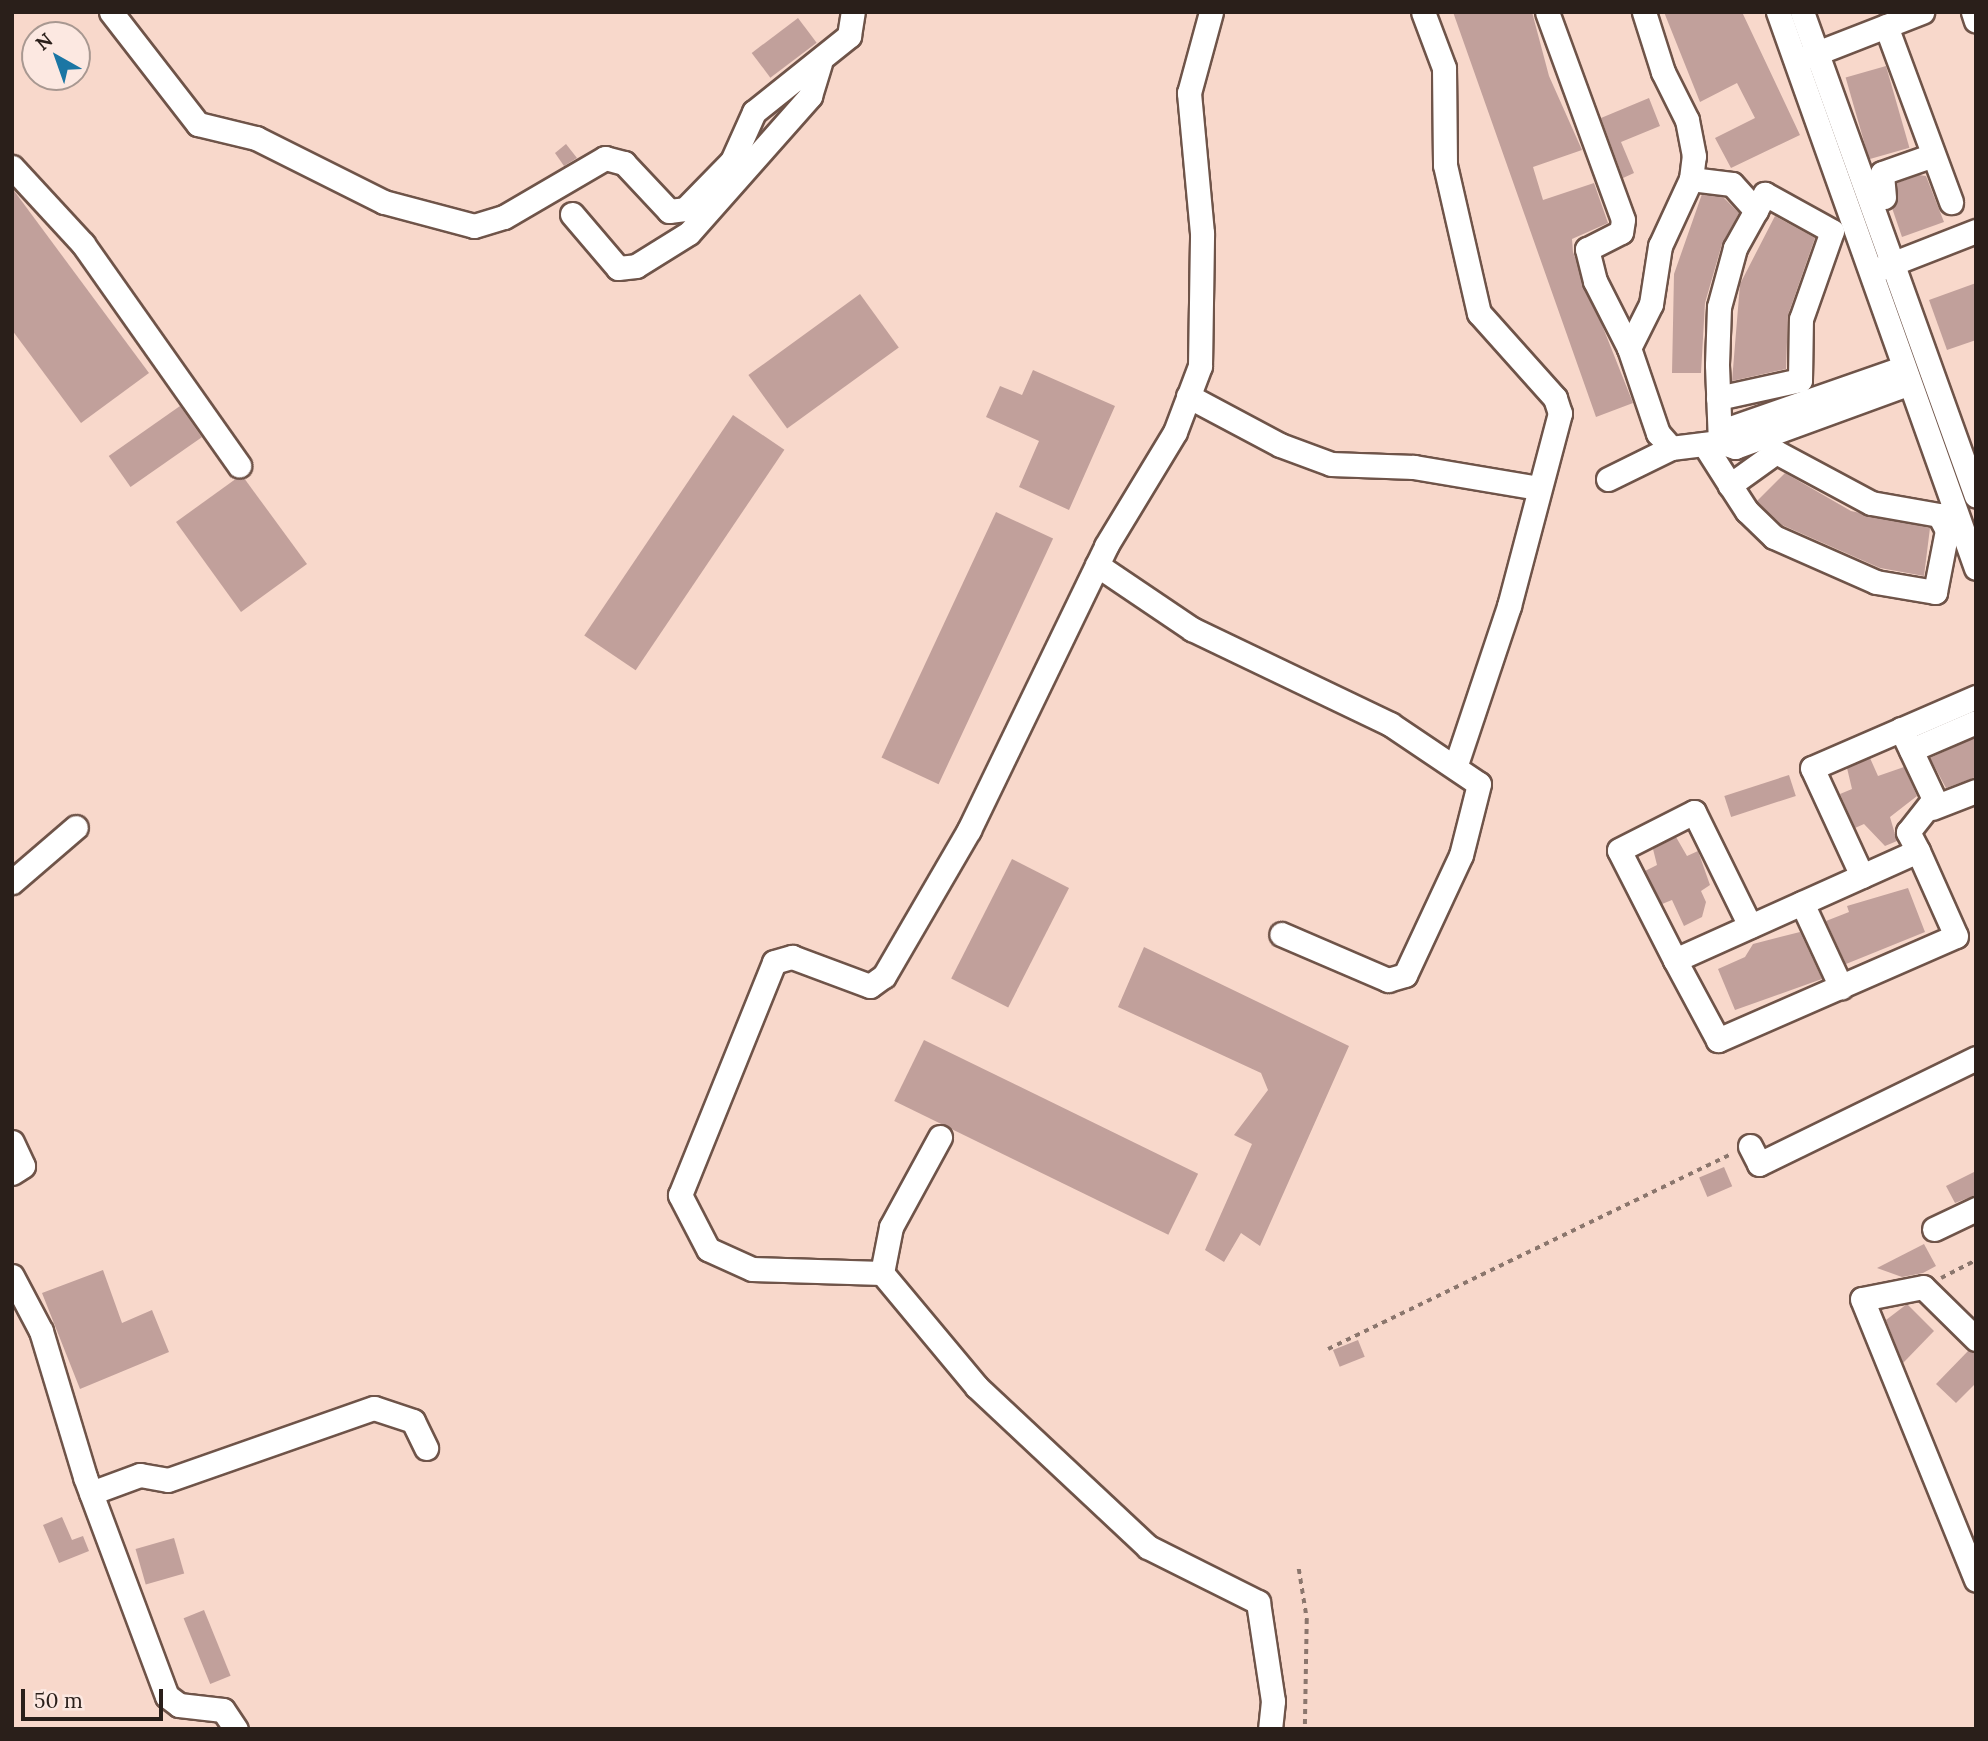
<!DOCTYPE html>
<style>
body{margin:0}
#map{position:relative;width:1988px;height:1741px;overflow:hidden;background:#f8d8cb;font-family:Lora,serif}
div>[style]{position:absolute}
[style*='--x']{left:calc(var(--x)*1px);top:calc(var(--y)*1px);width:calc(var(--w)*1px);rotate:calc(var(--a)*1deg)}
.building>*{inset:0;background:#c1a09b;transform-origin:0 0}
.path>*{height:3.5px;margin-top:-1.75px;transform-origin:0;background:repeating-linear-gradient(90deg,#8b766d 0 5px,transparent 0 10px)}
.roads{filter:drop-shadow(2px 0 #6f5449) drop-shadow(-2px 0 #6f5449) drop-shadow(0 2px #6f5449) drop-shadow(0 -2px #6f5449)}
.minor>*{height:23px;margin:-11.5px;padding:0 11.5px;transform-origin:11.5px;border-radius:11.5px;background:#fff}
span{translate:-50% -50%;white-space:nowrap;text-align:center;line-height:1.15;-webkit-text-stroke:5px #fce8e1;paint-order:stroke}
.frame{position:absolute;inset:0;border:14px solid #2a1f1a;pointer-events:none}
.north{position:absolute;left:21px;top:21px;width:70px;height:70px;box-sizing:border-box;background:#fce8e1;border:2px solid #a89891;border-radius:50%;rotate:320deg;font-size:19px;font-weight:700;line-height:28px;text-align:center;color:#2a1f1a}
.north::after{content:'';display:block;margin:auto;width:24px;height:32px;background:#1b76a4;clip-path:polygon(50% 0,100% 100%,50% 72%,0 100%)}
.scale{position:absolute;left:21px;top:1689px;width:142px;height:32px;box-sizing:border-box;border:4px solid #2a1f1a;border-top:0;padding-left:9px;font-size:21px;line-height:24px;white-space:nowrap;color:#2a1f1a;-webkit-text-stroke:5px #fce8e1;paint-order:stroke}
</style>
<div id="map">
<div class="building">
<div style="clip-path:polygon(1453px 12px,1532px 12px,1549px 76px,1582px 150px,1533px 167px,1543px 200px,1594px 183px,1608px 223px,1572px 239px,1573px 252px,1633px 403px,1596px 417px)"></div>
<div style="clip-path:polygon(1664px 12px,1742px 12px,1800px 135px,1731px 168px,1715px 138px,1755px 118px,1737px 83px,1700px 102px)"></div>
<div style="left:798px;top:18px;width:31px;height:58px;rotate:53deg"></div>
<div style="left:1886px;top:66px;width:85px;height:42px;rotate:74deg"></div>
<div style="clip-path:polygon(1649px 98px,1660px 126px,1621px 142px,1634px 173px,1623px 178px,1601px 118px)"></div>
<div style="clip-path:polygon(566px 144px,577px 158px,564px 166px,555px 153px)"></div>
<div style="clip-path:polygon(1919px 175px,1926px 176px,1944px 222px,1902px 237px,1892px 208px,1897px 183px)"></div>
<div style="clip-path:polygon(12px 188px,149px 373px,81px 423px,12px 330px)"></div>
<div style="clip-path:polygon(1702px 194px,1723px 197px,1739px 213px,1722px 244px,1705px 303px,1701px 373px,1672px 373px,1674px 274px)"></div>
<div style="clip-path:polygon(1775px 216px,1815px 238px,1788px 315px,1786px 369px,1732px 381px,1740px 284px)"></div>
<div style="clip-path:polygon(1976px 283px,1976px 340px,1947px 350px,1929px 300px)"></div>
<div style="left:860px;top:294px;width:66px;height:138px;rotate:54deg"></div>
<div style="clip-path:polygon(1033px 370px,1115px 406px,1069px 510px,1019px 487px,1039px 441px,986px 417px,1000px 386px,1022px 395px)"></div>
<div style="left:180px;top:406px;width:38px;height:87px;rotate:55deg"></div>
<div style="left:733px;top:415px;width:62px;height:266px;rotate:34deg"></div>
<div style="clip-path:polygon(1785px 473px,1851px 511px,1930px 528px,1924px 576px,1880px 568px,1782px 525px,1757px 501px)"></div>
<div style="clip-path:polygon(237px 478px,244px 478px,307px 564px,241px 612px,176px 522px)"></div>
<div style="left:996px;top:512px;width:63px;height:271px;rotate:25deg"></div>
<div style="clip-path:polygon(1976px 737px,1976px 777px,1946px 788px,1930px 758px)"></div>
<div style="clip-path:polygon(1870px 758px,1878px 776px,1904px 767px,1917px 796px,1890px 817px,1897px 841px,1885px 846px,1864px 824px,1855px 828px,1840px 794px,1852px 789px,1847px 768px)"></div>
<div style="left:1789px;top:775px;width:22px;height:68px;rotate:72deg"></div>
<div style="clip-path:polygon(1676px 837px,1687px 856px,1698px 851px,1710px 885px,1701px 891px,1706px 902px,1702px 917px,1684px 926px,1672px 900px,1662px 904px,1645px 871px,1657px 865px,1653px 849px)"></div>
<div style="left:1012px;top:859px;width:64px;height:134px;rotate:27deg"></div>
<div style="clip-path:polygon(1908px 888px,1925px 932px,1846px 964px,1826px 921px,1849px 912px,1847px 906px)"></div>
<div style="clip-path:polygon(1800px 932px,1822px 979px,1735px 1010px,1718px 969px,1745px 957px,1753px 944px)"></div>
<div style="clip-path:polygon(1144px 947px,1349px 1046px,1260px 1246px,1241px 1233px,1224px 1262px,1205px 1250px,1252px 1144px,1234px 1135px,1268px 1090px,1261px 1073px,1118px 1007px)"></div>
<div style="left:924px;top:1040px;width:305px;height:68px;rotate:26deg"></div>
<div style="left:1724px;top:1167px;width:21px;height:27px;rotate:67deg"></div>
<div style="clip-path:polygon(1976px 1171px,1976px 1195px,1955px 1203px,1946px 1186px)"></div>
<div style="clip-path:polygon(1924px 1244px,1936px 1266px,1923px 1273px,1902px 1277px,1877px 1268px)"></div>
<div style="clip-path:polygon(103px 1270px,122px 1323px,152px 1310px,169px 1352px,80px 1389px,42px 1293px)"></div>
<div style="clip-path:polygon(1907px 1304px,1934px 1331px,1903px 1363px,1886px 1320px)"></div>
<div style="left:1358px;top:1340px;width:18px;height:27px;rotate:68deg"></div>
<div style="clip-path:polygon(1969px 1350px,1976px 1353px,1976px 1383px,1956px 1403px,1936px 1384px)"></div>
<div style="clip-path:polygon(62px 1517px,72px 1540px,83px 1536px,89px 1551px,59px 1563px,43px 1525px)"></div>
<div style="left:174px;top:1538px;width:37px;height:40px;rotate:74deg"></div>
<div style="left:204px;top:1610px;width:71px;height:22px;rotate:68deg"></div>
</div>
<div class="path">
<div style="--x:1941;--y:1278;--w:39;--a:-27"></div>
<div style="--x:1328;--y:1349;--w:449;--a:-25.8"></div>
<div style="--x:1299;--y:1569;--w:51;--a:80.9"></div>
<div style="--x:1307;--y:1619;--w:110;--a:91"></div>
</div>
<div class="roads">
<div class="minor">
<div style="--x:111;--y:12;--w:142;--a:52.2"></div>
<div style="--x:198;--y:124;--w:60;--a:13.6"></div>
<div style="--x:256;--y:138;--w:143;--a:26.6"></div>
<div style="--x:384;--y:202;--w:93;--a:14.9"></div>
<div style="--x:474;--y:226;--w:31;--a:-17"></div>
<div style="--x:504;--y:217;--w:117;--a:-30.3"></div>
<div style="--x:605;--y:158;--w:20;--a:15"></div>
<div style="--x:624;--y:163;--w:66;--a:46.8"></div>
<div style="--x:669;--y:211;--w:16;--a:-7"></div>
<div style="--x:685;--y:209;--w:67;--a:-45.6"></div>
<div style="--x:732;--y:161;--w:54;--a:-65.8"></div>
<div style="--x:754;--y:112;--w:122;--a:-38.7"></div>
<div style="--x:849;--y:36;--w:24;--a:-81"></div>
<div style="--x:1423;--y:12;--w:60;--a:69.4"></div>
<div style="--x:1444;--y:68;--w:97;--a:89.4"></div>
<div style="--x:1445;--y:165;--w:152;--a:77.1"></div>
<div style="--x:1479;--y:313;--w:114;--a:48.2"></div>
<div style="--x:1555;--y:398;--w:16;--a:72"></div>
<div style="--x:1560;--y:413;--w:200;--a:104.8"></div>
<div style="--x:1509;--y:606;--w:167;--a:108.5"></div>
<div style="--x:1547;--y:12;--w:221;--a:69.9"></div>
<div style="--x:1623;--y:220;--w:12;--a:99"></div>
<div style="--x:1621;--y:232;--w:38;--a:153"></div>
<div style="--x:1587;--y:249;--w:33;--a:76"></div>
<div style="--x:1595;--y:281;--w:75;--a:63.1"></div>
<div style="--x:1629;--y:348;--w:90;--a:71.2"></div>
<div style="--x:1658;--y:433;--w:20;--a:49"></div>
<div style="--x:1778;--y:12;--w:590;--a:70.4"></div>
<div style="--x:1802;--y:12;--w:514;--a:70.23"></div>
<div style="--x:1973;--y:12;--w:9;--a:72"></div>
<div style="--x:1886;--y:26;--w:188;--a:69.7"></div>
<div style="--x:1804;--y:58;--w:127;--a:-21.3"></div>
<div style="--x:12;--y:167;--w:105;--a:47.3"></div>
<div style="--x:83;--y:244;--w:271;--a:54.8"></div>
<div style="--x:1691;--y:179;--w:41;--a:7"></div>
<div style="--x:1732;--y:184;--w:36;--a:48"></div>
<div style="--x:1884;--y:197;--w:24;--a:-95"></div>
<div style="--x:1882;--y:173;--w:54;--a:-19.4"></div>
<div style="--x:572;--y:214;--w:71;--a:49.6"></div>
<div style="--x:618;--y:268;--w:18;--a:-6"></div>
<div style="--x:636;--y:266;--w:62;--a:-31.9"></div>
<div style="--x:689;--y:233;--w:183;--a:-48.5"></div>
<div style="--x:810;--y:96;--w:34;--a:-73"></div>
<div style="--x:1881;--y:268;--w:102;--a:-21.3"></div>
<div style="--x:1629;--y:348;--w:49;--a:-63.4"></div>
<div style="--x:1651;--y:304;--w:59;--a:-81.2"></div>
<div style="--x:1660;--y:246;--w:74;--a:-65.2"></div>
<div style="--x:1691;--y:179;--w:23;--a:-83"></div>
<div style="--x:1694;--y:156;--w:37;--a:-101"></div>
<div style="--x:1687;--y:120;--w:54;--a:-116.6"></div>
<div style="--x:1663;--y:72;--w:63;--a:-107.6"></div>
<div style="--x:1188;--y:396;--w:104;--a:28"></div>
<div style="--x:1280;--y:445;--w:54;--a:20.4"></div>
<div style="--x:1331;--y:464;--w:83;--a:2.1"></div>
<div style="--x:1414;--y:467;--w:126;--a:9.6"></div>
<div style="--x:1718;--y:398;--w:84;--a:-12.4"></div>
<div style="--x:1800;--y:380;--w:61;--a:-89.1"></div>
<div style="--x:1801;--y:319;--w:93;--a:-70.6"></div>
<div style="--x:1832;--y:231;--w:77;--a:-151.1"></div>
<div style="--x:1765;--y:194;--w:62;--a:119.1"></div>
<div style="--x:1735;--y:248;--w:61;--a:105.2"></div>
<div style="--x:1719;--y:307;--w:58;--a:92"></div>
<div style="--x:1717;--y:365;--w:77;--a:87.8"></div>
<div style="--x:1720;--y:442;--w:17;--a:-54"></div>
<div style="--x:1730;--y:428;--w:182;--a:-19.2"></div>
<div style="--x:1704;--y:444;--w:49;--a:57.6"></div>
<div style="--x:1730;--y:485;--w:31;--a:57"></div>
<div style="--x:1747;--y:511;--w:37;--a:44"></div>
<div style="--x:1774;--y:537;--w:111;--a:23.8"></div>
<div style="--x:1876;--y:582;--w:60;--a:9.6"></div>
<div style="--x:1935;--y:592;--w:63;--a:-79"></div>
<div style="--x:1947;--y:530;--w:17;--a:-118"></div>
<div style="--x:1939;--y:515;--w:69;--a:-170"></div>
<div style="--x:1871;--y:503;--w:108;--a:-151.8"></div>
<div style="--x:1776;--y:452;--w:57;--a:144.3"></div>
<div style="--x:1608;--y:479;--w:70;--a:-26.2"></div>
<div style="--x:1671;--y:448;--w:49;--a:-7"></div>
<div style="--x:1720;--y:442;--w:16;--a:18"></div>
<div style="--x:1735;--y:447;--w:183;--a:-20.1"></div>
<div style="--x:1097;--y:565;--w:115;--a:34"></div>
<div style="--x:1192;--y:629;--w:220;--a:25.6"></div>
<div style="--x:1390;--y:724;--w:107;--a:34"></div>
<div style="--x:1479;--y:784;--w:73;--a:104.2"></div>
<div style="--x:1461;--y:855;--w:132;--a:115"></div>
<div style="--x:1405;--y:975;--w:18;--a:164"></div>
<div style="--x:1388;--y:980;--w:116;--a:-156.7"></div>
<div style="--x:1901;--y:729;--w:77;--a:64.8"></div>
<div style="--x:1934;--y:799;--w:42;--a:128.2"></div>
<div style="--x:1908;--y:832;--w:21;--a:62"></div>
<div style="--x:1911;--y:750;--w:71;--a:-23.3"></div>
<div style="--x:1932;--y:808;--w:47;--a:-21.1"></div>
<div style="--x:1918;--y:851;--w:93;--a:65.9"></div>
<div style="--x:1956;--y:936;--w:260;--a:156.4"></div>
<div style="--x:1718;--y:1040;--w:91;--a:-118.3"></div>
<div style="--x:1675;--y:960;--w:266;--a:-24.2"></div>
<div style="--x:1862;--y:876;--w:119;--a:-114.8"></div>
<div style="--x:1812;--y:768;--w:179;--a:-23.4"></div>
<div style="--x:12;--y:882;--w:84;--a:-40.7"></div>
<div style="--x:1802;--y:903;--w:93;--a:65.1"></div>
<div style="--x:1675;--y:960;--w:123;--a:-117"></div>
<div style="--x:1619;--y:850;--w:84;--a:-26.9"></div>
<div style="--x:1694;--y:812;--w:127;--a:63.8"></div>
<div style="--x:940;--y:1137;--w:102;--a:118.6"></div>
<div style="--x:891;--y:1227;--w:47;--a:101.1"></div>
<div style="--x:882;--y:1273;--w:148;--a:50.2"></div>
<div style="--x:977;--y:1387;--w:234;--a:43.1"></div>
<div style="--x:1148;--y:1547;--w:123;--a:26.6"></div>
<div style="--x:1258;--y:1602;--w:100;--a:81.4"></div>
<div style="--x:1273;--y:1701;--w:28;--a:96"></div>
<div style="--x:12;--y:1142;--w:26;--a:65"></div>
<div style="--x:23;--y:1166;--w:13;--a:148"></div>
<div style="--x:1750;--y:1146;--w:20;--a:63"></div>
<div style="--x:1759;--y:1164;--w:242;--a:-26"></div>
<div style="--x:1934;--y:1229;--w:47;--a:-25.5"></div>
<div style="--x:882;--y:1273;--w:130;--a:-178.2"></div>
<div style="--x:752;--y:1269;--w:48;--a:-155.6"></div>
<div style="--x:708;--y:1249;--w:61;--a:-117.4"></div>
<div style="--x:680;--y:1195;--w:251;--a:-68"></div>
<div style="--x:774;--y:962;--w:19;--a:-16"></div>
<div style="--x:792;--y:957;--w:83;--a:20.4"></div>
<div style="--x:870;--y:986;--w:17;--a:-36"></div>
<div style="--x:884;--y:976;--w:169;--a:-59.8"></div>
<div style="--x:969;--y:830;--w:315;--a:-64.2"></div>
<div style="--x:1106;--y:546;--w:133;--a:-58.8"></div>
<div style="--x:1175;--y:432;--w:71;--a:-69.3"></div>
<div style="--x:1200;--y:366;--w:133;--a:-89.1"></div>
<div style="--x:1202;--y:233;--w:141;--a:-95.3"></div>
<div style="--x:1189;--y:93;--w:84;--a:-74.8"></div>
<div style="--x:12;--y:1276;--w:62;--a:62.2"></div>
<div style="--x:41;--y:1331;--w:152;--a:73.2"></div>
<div style="--x:85;--y:1477;--w:234;--a:69.5"></div>
<div style="--x:167;--y:1696;--w:15;--a:37"></div>
<div style="--x:179;--y:1705;--w:44;--a:6.5"></div>
<div style="--x:223;--y:1710;--w:23;--a:56"></div>
<div style="--x:1976;--y:1339;--w:74;--a:-135.5"></div>
<div style="--x:1923;--y:1287;--w:62;--a:168.9"></div>
<div style="--x:1862;--y:1299;--w:303;--a:67.9"></div>
<div style="--x:91;--y:1493;--w:52;--a:-20.2"></div>
<div style="--x:140;--y:1475;--w:28;--a:10"></div>
<div style="--x:168;--y:1480;--w:218;--a:-19.3"></div>
<div style="--x:374;--y:1408;--w:41;--a:18.4"></div>
<div style="--x:413;--y:1421;--w:30;--a:64"></div>
</div>
</div>
<div class="frame"></div>
<div class="north">N</div>
<div class="scale">50 m</div>
</div>
